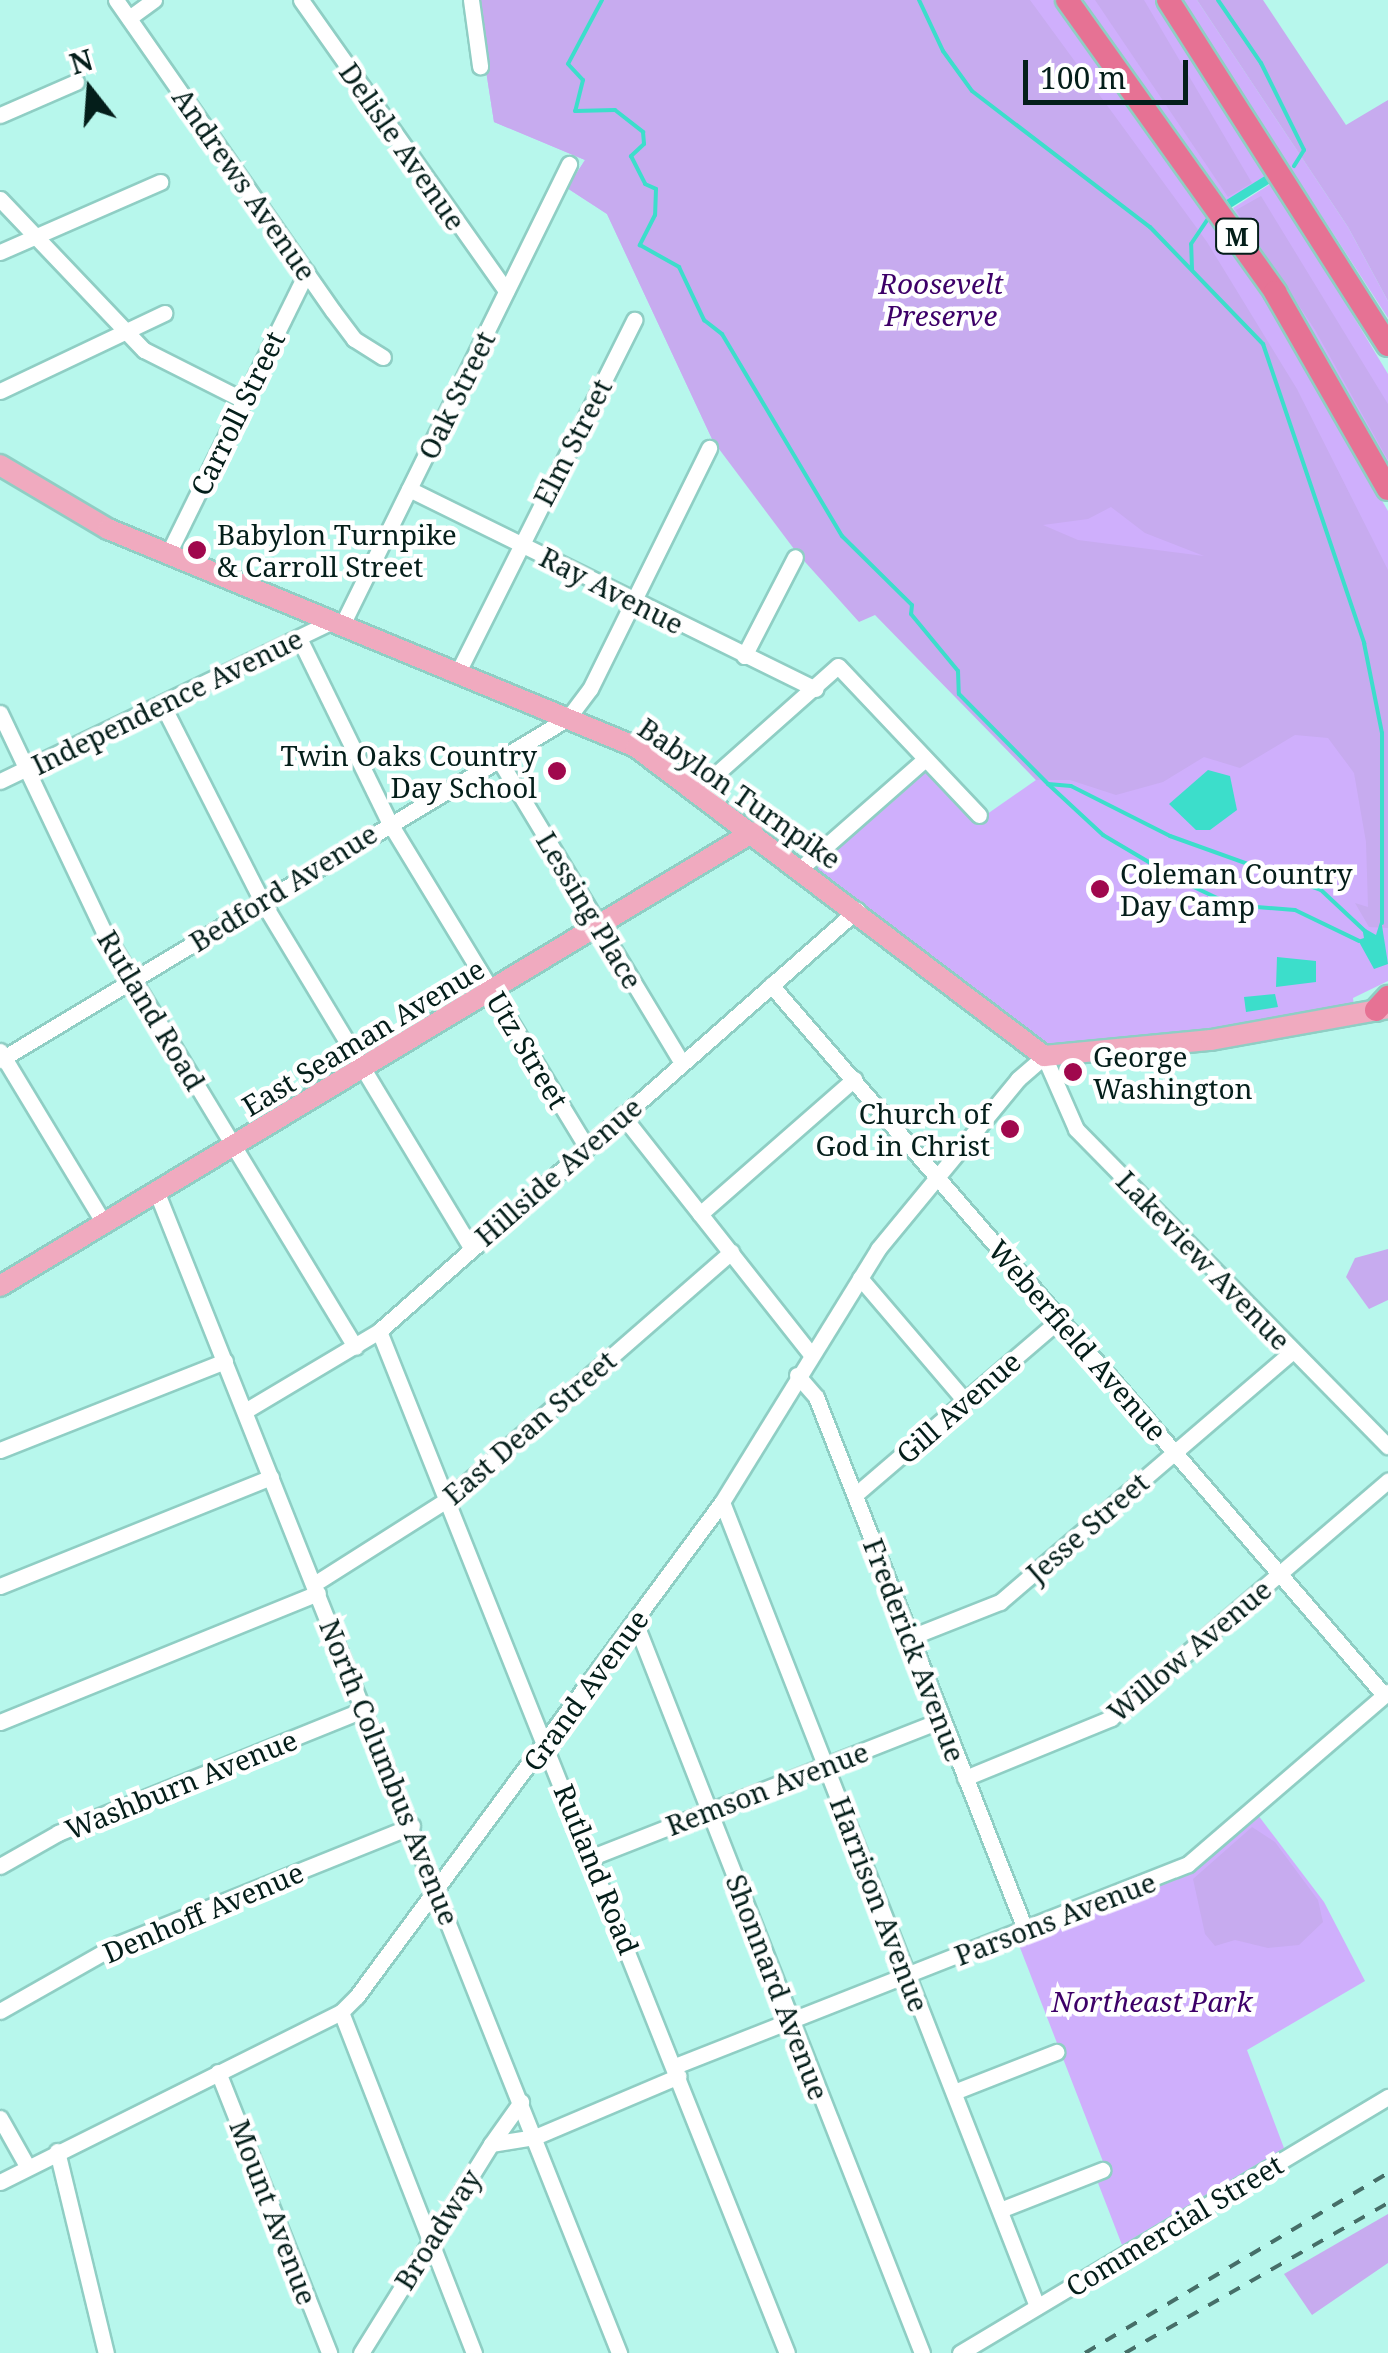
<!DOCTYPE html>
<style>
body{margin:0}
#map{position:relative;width:1388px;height:2353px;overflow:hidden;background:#b7f7ec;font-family:"Noto Serif",serif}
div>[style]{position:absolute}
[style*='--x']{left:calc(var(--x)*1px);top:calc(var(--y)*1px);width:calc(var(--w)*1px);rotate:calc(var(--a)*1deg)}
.green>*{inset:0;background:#cfaffc}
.forest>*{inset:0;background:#c7abef}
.water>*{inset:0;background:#3cdecb;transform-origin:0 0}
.stream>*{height:4px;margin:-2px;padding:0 2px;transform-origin:2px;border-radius:2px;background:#3cdecb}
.roads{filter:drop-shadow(2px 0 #8fcec4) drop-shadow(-2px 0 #8fcec4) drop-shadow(0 2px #8fcec4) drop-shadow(0 -2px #8fcec4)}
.minor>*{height:15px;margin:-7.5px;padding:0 7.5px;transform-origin:7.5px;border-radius:7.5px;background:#fff}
.major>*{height:20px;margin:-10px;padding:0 10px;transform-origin:10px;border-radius:10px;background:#f0aabf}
.highway>*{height:22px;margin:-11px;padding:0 11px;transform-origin:11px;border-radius:11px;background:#e67294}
.rail>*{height:4px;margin-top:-2px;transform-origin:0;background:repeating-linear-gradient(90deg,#466e68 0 12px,transparent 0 24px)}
.dots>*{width:28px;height:28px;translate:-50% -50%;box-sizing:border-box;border:5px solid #fff;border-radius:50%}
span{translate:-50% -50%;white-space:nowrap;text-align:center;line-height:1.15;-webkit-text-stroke:9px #fff;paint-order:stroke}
.shield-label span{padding:2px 8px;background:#fff;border:2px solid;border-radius:8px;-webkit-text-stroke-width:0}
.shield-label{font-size:25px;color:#041e1a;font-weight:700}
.street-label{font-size:28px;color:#041e1a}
.park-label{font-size:28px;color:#3d0068;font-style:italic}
.poi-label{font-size:28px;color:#041e1a}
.left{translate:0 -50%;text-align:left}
.right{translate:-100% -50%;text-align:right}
.north{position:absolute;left:40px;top:40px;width:100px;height:100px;-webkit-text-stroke:8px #fff;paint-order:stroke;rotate:343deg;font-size:28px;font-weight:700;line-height:40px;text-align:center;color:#041e1a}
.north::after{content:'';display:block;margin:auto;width:35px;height:45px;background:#041e1a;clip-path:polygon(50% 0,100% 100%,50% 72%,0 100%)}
.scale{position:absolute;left:1023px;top:60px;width:165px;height:45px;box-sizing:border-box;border:5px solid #041e1a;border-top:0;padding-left:12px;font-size:30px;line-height:35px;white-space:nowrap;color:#041e1a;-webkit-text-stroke:8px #fff;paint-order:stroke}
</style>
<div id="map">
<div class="green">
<div style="clip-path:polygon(475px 0,1054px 0,1280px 322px,1388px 511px,1388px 981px,1353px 998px,1355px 1016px,1045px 1057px,803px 868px,924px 762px,980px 819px,1036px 780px,713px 441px,607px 214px,567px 188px,585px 160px,494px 122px)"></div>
<div style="clip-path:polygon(1083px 0,1157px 0,1268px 174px,1227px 201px)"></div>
<div style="clip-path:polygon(1181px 0,1197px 0,1348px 227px,1388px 301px,1388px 318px)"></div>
<div style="clip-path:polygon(1273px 182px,1388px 374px,1388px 468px,1233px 208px)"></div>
<div style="clip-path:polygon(1258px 1815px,1324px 1902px,1365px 1981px,1247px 2050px,1284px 2148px,1122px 2245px,1098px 2183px,1109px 2177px,1017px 1940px,1203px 1865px)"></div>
</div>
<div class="forest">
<div style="clip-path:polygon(evenodd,475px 0,1030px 0,1207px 242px,1297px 389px,1388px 570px,1388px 928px,1369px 927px,1355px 903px,1368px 907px,1366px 842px,1354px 773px,1328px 738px,1295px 735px,1240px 768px,1204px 757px,1163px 782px,1116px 795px,1070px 780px,1036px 780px,875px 615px,859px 622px,797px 553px,713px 441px,607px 214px,567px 188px,585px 160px,494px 122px,475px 0,1111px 507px,1145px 533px,1204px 556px,1078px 540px,1043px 525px,1088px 519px,1111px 507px)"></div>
<div style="clip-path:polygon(1095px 0,1144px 0,1252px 183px,1228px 197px)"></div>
<div style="clip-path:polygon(1197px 0,1263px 0,1346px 125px,1388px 100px,1388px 301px,1348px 227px)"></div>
<div style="clip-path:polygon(1261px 196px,1388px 404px,1388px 460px,1315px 330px,1236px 210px)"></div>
<div style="clip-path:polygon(1388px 1249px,1388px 1300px,1369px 1309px,1346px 1277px,1355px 1258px)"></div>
<div style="clip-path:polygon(1252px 1827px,1275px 1842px,1318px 1900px,1323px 1922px,1299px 1945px,1268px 1948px,1235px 1940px,1215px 1946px,1205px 1934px,1193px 1879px)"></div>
<div style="clip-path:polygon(1388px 2214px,1388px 2263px,1312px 2315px,1284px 2274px)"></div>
</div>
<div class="water">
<div style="left:1268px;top:174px;width:9px;height:49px;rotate:58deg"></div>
<div style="clip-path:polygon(1208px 770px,1230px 776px,1237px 810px,1210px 830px,1196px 830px,1169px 804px)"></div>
<div style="clip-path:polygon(1381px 919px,1388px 964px,1374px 969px,1358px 940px,1364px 938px,1362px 927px,1376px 935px)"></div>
<div style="clip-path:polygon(1277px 957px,1316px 961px,1316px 982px,1276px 987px)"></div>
<div style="clip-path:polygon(1275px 994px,1278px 1007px,1246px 1012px,1244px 997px)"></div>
</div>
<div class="stream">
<div style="--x:602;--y:0;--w:72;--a:118"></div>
<div style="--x:568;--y:64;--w:22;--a:47"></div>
<div style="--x:583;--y:80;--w:32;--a:104"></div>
<div style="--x:575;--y:111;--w:40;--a:-1.4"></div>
<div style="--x:615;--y:110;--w:36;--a:38"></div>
<div style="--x:643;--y:132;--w:12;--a:85"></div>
<div style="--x:644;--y:144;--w:18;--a:137"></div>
<div style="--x:631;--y:156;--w:31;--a:63"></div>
<div style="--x:645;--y:184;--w:12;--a:24"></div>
<div style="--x:656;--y:189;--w:26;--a:92"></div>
<div style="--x:655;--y:215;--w:34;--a:117"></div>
<div style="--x:640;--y:245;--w:45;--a:29.4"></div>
<div style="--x:679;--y:267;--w:59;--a:64.7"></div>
<div style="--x:704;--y:320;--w:23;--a:38"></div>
<div style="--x:722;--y:334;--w:235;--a:59.3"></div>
<div style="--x:842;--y:536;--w:98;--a:44.6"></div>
<div style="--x:912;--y:605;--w:9;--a:96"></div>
<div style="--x:911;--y:614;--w:74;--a:50.5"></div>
<div style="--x:958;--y:671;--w:23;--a:88"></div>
<div style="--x:959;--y:694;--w:127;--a:45.3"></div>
<div style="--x:1048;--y:784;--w:23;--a:5"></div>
<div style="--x:1071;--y:786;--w:111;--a:26.8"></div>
<div style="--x:1170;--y:836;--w:160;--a:19.7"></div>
<div style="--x:1321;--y:890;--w:60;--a:43"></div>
<div style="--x:919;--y:0;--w:56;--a:64.8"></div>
<div style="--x:943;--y:51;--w:49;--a:54.1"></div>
<div style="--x:972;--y:91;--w:224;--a:37.4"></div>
<div style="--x:1150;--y:227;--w:163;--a:46"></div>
<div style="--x:1263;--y:344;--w:316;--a:71.3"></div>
<div style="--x:1364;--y:643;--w:92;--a:78.7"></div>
<div style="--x:1382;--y:733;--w:190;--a:90"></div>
<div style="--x:1218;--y:0;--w:76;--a:55.7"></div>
<div style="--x:1261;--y:63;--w:97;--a:63.7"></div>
<div style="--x:1304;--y:150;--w:19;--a:122"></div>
<div style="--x:1192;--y:269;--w:25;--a:-92"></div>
<div style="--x:1191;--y:244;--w:29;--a:-56"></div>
<div style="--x:1048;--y:784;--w:75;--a:42.8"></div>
<div style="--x:1103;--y:835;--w:88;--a:30.6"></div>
<div style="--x:1179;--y:880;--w:59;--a:25.3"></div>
<div style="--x:1232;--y:905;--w:63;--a:4.5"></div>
<div style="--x:1295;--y:910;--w:71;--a:25.8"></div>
</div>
<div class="roads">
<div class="minor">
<div style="--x:116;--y:0;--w:379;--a:55.1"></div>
<div style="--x:333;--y:311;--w:35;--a:53"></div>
<div style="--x:354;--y:339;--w:34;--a:32"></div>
<div style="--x:301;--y:0;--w:356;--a:54.8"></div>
<div style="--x:471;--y:0;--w:67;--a:82.2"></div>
<div style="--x:129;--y:18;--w:31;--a:-36"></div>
<div style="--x:0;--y:115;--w:83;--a:-23.5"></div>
<div style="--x:0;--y:199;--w:209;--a:46.4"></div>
<div style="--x:144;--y:350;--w:111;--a:26.8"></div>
<div style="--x:0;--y:252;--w:175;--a:-23.6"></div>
<div style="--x:0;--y:391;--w:182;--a:-25.4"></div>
<div style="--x:409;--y:489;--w:453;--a:26.2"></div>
<div style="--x:168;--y:554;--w:314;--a:-63.8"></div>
<div style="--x:342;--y:625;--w:514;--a:-63.78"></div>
<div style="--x:299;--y:638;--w:205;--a:63.9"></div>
<div style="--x:389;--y:822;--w:379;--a:58.7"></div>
<div style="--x:744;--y:656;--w:111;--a:-62.7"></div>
<div style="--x:458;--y:672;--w:394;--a:-63.4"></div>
<div style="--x:162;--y:704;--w:221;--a:63.1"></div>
<div style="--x:262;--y:901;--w:404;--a:58.9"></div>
<div style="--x:0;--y:713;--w:242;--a:64.6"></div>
<div style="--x:104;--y:932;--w:485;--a:58.8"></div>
<div style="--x:498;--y:758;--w:356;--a:58.9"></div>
<div style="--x:0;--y:781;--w:369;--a:-25.7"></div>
<div style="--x:697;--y:791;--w:188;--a:-41.6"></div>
<div style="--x:838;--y:666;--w:205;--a:46.6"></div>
<div style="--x:801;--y:868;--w:165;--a:-41.3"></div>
<div style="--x:771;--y:985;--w:938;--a:49.19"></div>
<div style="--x:0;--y:1051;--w:203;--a:58.9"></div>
<div style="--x:0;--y:1060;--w:663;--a:-31.05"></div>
<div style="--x:568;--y:718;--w:36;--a:-53"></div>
<div style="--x:590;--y:689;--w:269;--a:-63.7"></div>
<div style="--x:622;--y:1115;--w:303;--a:51.7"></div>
<div style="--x:157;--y:1193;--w:1249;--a:68.28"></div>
<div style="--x:700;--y:1214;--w:205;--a:-41.2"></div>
<div style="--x:860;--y:1278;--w:162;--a:49.5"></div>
<div style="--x:379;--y:1331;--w:1100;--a:68.24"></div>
<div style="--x:797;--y:1375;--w:29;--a:49"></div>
<div style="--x:816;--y:1397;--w:572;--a:68.55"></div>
<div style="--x:245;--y:1411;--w:156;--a:-30.8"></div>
<div style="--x:379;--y:1331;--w:637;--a:-41.37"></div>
<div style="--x:0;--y:1450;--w:242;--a:-21.6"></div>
<div style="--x:855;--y:1495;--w:270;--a:-40.6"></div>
<div style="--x:722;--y:1502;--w:864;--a:68.61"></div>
<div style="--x:314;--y:1584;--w:159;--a:-32.4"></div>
<div style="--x:448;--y:1499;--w:376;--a:-41.1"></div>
<div style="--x:0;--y:1586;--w:292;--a:-21.9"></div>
<div style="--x:635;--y:1622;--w:785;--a:68.56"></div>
<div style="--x:911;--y:1637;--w:96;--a:-21.5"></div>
<div style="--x:1000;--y:1602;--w:386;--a:-40.6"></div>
<div style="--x:0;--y:1722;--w:343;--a:-22.1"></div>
<div style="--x:965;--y:1778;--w:158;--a:-22.3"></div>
<div style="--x:1111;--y:1718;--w:365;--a:-40.6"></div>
<div style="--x:592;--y:1857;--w:376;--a:-21.4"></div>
<div style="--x:0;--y:1866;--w:67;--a:-29.6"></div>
<div style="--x:58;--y:1833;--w:331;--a:-22"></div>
<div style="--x:0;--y:2011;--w:136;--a:-29.6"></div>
<div style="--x:118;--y:1944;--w:317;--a:-21.9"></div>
<div style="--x:341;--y:2012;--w:366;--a:68.7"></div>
<div style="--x:675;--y:2066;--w:551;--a:-21.49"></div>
<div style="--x:1188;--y:1864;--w:264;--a:-40.7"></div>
<div style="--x:218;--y:2072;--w:302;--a:68.4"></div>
<div style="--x:954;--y:2092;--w:110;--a:-21.4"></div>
<div style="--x:0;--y:2118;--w:55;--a:60.6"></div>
<div style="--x:491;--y:2144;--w:52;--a:-54.5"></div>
<div style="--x:57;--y:2151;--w:208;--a:76.4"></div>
<div style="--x:0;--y:2182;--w:381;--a:-26.5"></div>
<div style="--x:341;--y:2012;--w:23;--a:-45"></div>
<div style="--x:357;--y:1996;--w:614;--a:-53.54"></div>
<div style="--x:722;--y:1502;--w:297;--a:-58.3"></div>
<div style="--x:878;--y:1249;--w:220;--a:-50.5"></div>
<div style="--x:1018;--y:1079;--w:35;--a:-41"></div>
<div style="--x:1044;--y:1056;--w:80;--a:66.3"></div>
<div style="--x:1076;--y:1129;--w:445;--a:45.5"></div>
<div style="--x:1000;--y:2210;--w:110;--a:-21.4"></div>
<div style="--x:361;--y:2353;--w:246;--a:-58.1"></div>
<div style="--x:491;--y:2144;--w:45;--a:-9"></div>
<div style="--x:535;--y:2137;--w:156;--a:-23"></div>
<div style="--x:960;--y:2353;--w:499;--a:-30.9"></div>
</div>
<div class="major">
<div style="--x:0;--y:465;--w:126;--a:30.7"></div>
<div style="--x:108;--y:529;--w:571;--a:22.43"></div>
<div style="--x:636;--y:747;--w:512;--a:37.14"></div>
<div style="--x:1044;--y:1056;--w:168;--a:-5.5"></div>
<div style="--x:1211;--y:1040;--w:180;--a:-10.2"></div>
<div style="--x:0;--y:1286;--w:879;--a:-31.09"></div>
</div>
<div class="highway">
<div style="--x:1067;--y:0;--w:359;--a:54.5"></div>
<div style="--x:1275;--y:292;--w:227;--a:60.2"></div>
<div style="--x:1168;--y:0;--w:409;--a:57.5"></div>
<div style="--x:1376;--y:1010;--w:18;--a:-47"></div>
</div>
</div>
<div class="rail">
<div style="--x:1085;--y:2353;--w:352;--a:-30.7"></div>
<div style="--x:1125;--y:2353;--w:303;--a:-29.7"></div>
</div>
<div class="dots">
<div style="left:197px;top:550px;background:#a0084d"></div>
<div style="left:557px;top:771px;background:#a0084d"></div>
<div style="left:1100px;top:889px;background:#a0084d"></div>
<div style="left:1073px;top:1072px;background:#a0084d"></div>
<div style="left:1010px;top:1129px;background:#a0084d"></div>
</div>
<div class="shield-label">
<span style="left:1237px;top:236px">M</span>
</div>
<div class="street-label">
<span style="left:403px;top:146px;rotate:55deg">Delisle Avenue</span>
<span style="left:245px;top:184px;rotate:55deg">Andrews Avenue</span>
<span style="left:456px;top:395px;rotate:-64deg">Oak Street</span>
<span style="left:237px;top:413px;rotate:-64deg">Carroll Street</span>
<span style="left:572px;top:442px;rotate:-63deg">Elm Street</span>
<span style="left:612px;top:590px;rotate:27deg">Ray Avenue</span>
<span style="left:167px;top:701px;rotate:-26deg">Independence Avenue</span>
<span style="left:740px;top:793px;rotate:35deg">Babylon Turnpike</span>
<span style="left:283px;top:887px;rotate:-32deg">Bedford Avenue</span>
<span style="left:590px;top:910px;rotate:59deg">Lessing Place</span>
<span style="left:152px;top:1010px;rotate:59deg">Rutland Road</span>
<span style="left:363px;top:1037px;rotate:-31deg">East Seaman Avenue</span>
<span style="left:528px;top:1050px;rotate:59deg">Utz Street</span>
<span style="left:558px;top:1171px;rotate:-41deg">Hillside Avenue</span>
<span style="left:1204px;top:1260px;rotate:46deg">Lakeview Avenue</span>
<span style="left:1078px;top:1340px;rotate:49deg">Weberfield Avenue</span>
<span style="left:958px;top:1407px;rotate:-41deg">Gill Avenue</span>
<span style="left:529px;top:1427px;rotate:-41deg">East Dean Street</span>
<span style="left:1087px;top:1527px;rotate:-41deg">Jesse Street</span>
<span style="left:915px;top:1650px;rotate:69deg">Frederick Avenue</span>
<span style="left:1189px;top:1650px;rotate:-40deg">Willow Avenue</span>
<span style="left:585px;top:1690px;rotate:-54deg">Grand Avenue</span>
<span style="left:390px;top:1772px;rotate:68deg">North Columbus Avenue</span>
<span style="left:181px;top:1784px;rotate:-22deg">Washburn Avenue</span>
<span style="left:767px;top:1788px;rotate:-21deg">Remson Avenue</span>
<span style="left:597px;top:1869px;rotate:68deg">Rutland Road</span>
<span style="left:880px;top:1904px;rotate:69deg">Harrison Avenue</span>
<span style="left:203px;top:1912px;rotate:-23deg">Denhoff Avenue</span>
<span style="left:1055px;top:1918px;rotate:-21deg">Parsons Avenue</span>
<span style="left:778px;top:1987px;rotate:69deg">Shonnard Avenue</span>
<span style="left:274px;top:2212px;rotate:69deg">Mount Avenue</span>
<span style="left:1174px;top:2225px;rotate:-31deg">Commercial Street</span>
<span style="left:437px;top:2229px;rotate:-58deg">Broadway</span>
</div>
<div class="park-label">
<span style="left:941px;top:299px">Roosevelt<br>Preserve</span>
<span style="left:1152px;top:2001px">Northeast Park</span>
</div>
<div class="poi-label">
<span class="left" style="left:217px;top:550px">Babylon Turnpike<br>&amp; Carroll Street</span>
<span class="right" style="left:537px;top:771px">Twin Oaks Country<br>Day School</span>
<span class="left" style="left:1120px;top:889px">Coleman Country<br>Day Camp</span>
<span class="left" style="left:1093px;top:1072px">George<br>Washington</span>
<span class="right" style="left:990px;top:1129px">Church of<br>God in Christ</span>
</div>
<div class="north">N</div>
<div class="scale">100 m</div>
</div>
